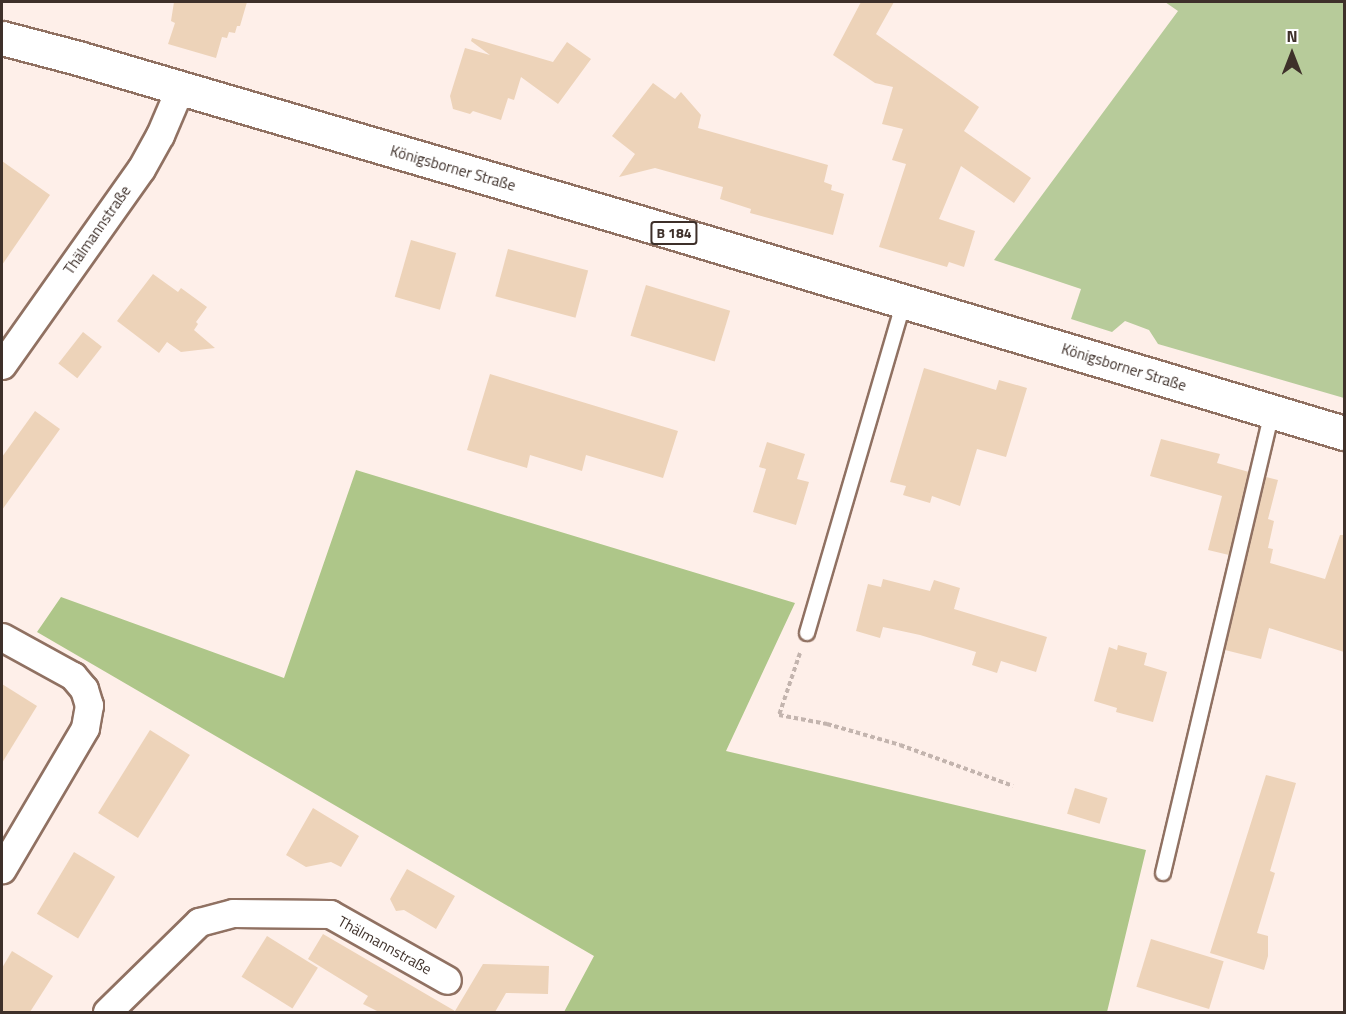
<!DOCTYPE html>
<meta charset="utf-8">
<style>
body{margin:0}
#map{position:relative;width:1346px;height:1014px;overflow:hidden;background:#feefe9;font-family:"Titillium Web",sans-serif}
div>[style]{position:absolute}
[style*='--x']{left:calc(var(--x)*1px);top:calc(var(--y)*1px);width:calc(var(--w)*1px);rotate:calc(var(--a)*1deg)}
.green>*{inset:0;background:#b7cb9a}
.forest>*{inset:0;background:#aec689}
.building>*{inset:0;background:#edd3b9;transform-origin:0 0}
.path>*{height:4px;margin-top:-2px;transform-origin:0;background:repeating-linear-gradient(90deg,#c3b4ae 0 4.5px,transparent 0 7.5px)}
.roads{filter:drop-shadow(2px 0 #907162) drop-shadow(-2px 0 #907162) drop-shadow(0 2px #907162) drop-shadow(0 -2px #907162)}
.service>*{height:14px;margin:-7px;padding:0 7px;transform-origin:7px;border-radius:7px;background:#fff}
.minor>*{height:27px;margin:-13.5px;padding:0 13.5px;transform-origin:13.5px;border-radius:13.5px;background:#fff}
.primary>*{height:33px;margin:-16.5px;padding:0 16.5px;transform-origin:16.5px;border-radius:16.5px;background:#fff}
span{translate:-50% -50%;white-space:nowrap;text-align:center;line-height:1.15;-webkit-text-stroke:5px #fff;paint-order:stroke}
.shield-label span{padding:2px 4px;background:#fff;border:2px solid;border-radius:4px;-webkit-text-stroke-width:0}
.shield-label{font-size:14px;color:#3e302a;font-weight:700}
.street-label{font-size:15px;color:#3e302a}
.frame{position:absolute;inset:0;border:3px solid #3e302a;pointer-events:none}
.north{position:absolute;left:1262px;top:24px;width:60px;height:60px;-webkit-text-stroke:4px #fff;paint-order:stroke;rotate:0deg;font-size:16px;font-weight:700;line-height:24px;text-align:center;color:#3e302a}
.north::after{content:'';display:block;margin:auto;width:21px;height:27px;background:#3e302a;clip-path:polygon(50% 0,100% 100%,50% 72%,0 100%)}
</style>
<div id="map">
<div class="green">
<div style="clip-path:polygon(1165px 2px,1344px 2px,1344px 398px,1158px 344px,1149px 330px,1125px 321px,1112px 332px,1071px 319px,1081px 289px,994px 260px,1178px 11px)"></div>
</div>
<div class="forest">
<div style="clip-path:polygon(356px 470px,795px 603px,726px 751px,1146px 850px,1107px 1012px,564px 1012px,594px 956px,37px 632px,61px 597px,284px 678px)"></div>
</div>
<div class="building">
<div style="clip-path:polygon(174px 2px,247px 2px,240px 26px,237px 26px,235px 33px,229px 32px,227px 38px,222px 37px,216px 58px,168px 44px,175px 23px,171px 21px)"></div>
<div style="clip-path:polygon(861px 2px,894px 2px,876px 34px,979px 107px,964px 131px,1031px 178px,1014px 203px,961px 166px,939px 219px,975px 231px,964px 267px,949px 262px,947px 267px,879px 247px,906px 164px,892px 160px,903px 129px,882px 124px,893px 87px,875px 83px,833px 55px)"></div>
<div style="clip-path:polygon(472px 38px,553px 62px,567px 42px,591px 59px,558px 104px,521px 77px,514px 100px,508px 98px,501px 120px,473px 111px,470px 114px,453px 109px,450px 96px,465px 48px,490px 55px,471px 41px)"></div>
<div style="clip-path:polygon(653px 83px,675px 99px,681px 92px,701px 115px,698px 128px,828px 165px,824px 182px,832px 185px,831px 190px,844px 194px,833px 235px,750px 213px,751px 209px,720px 199px,723px 187px,655px 168px,619px 177px,635px 154px,612px 136px)"></div>
<div style="clip-path:polygon(2px 161px,50px 195px,2px 265px)"></div>
<div style="left:411px;top:240px;width:47px;height:59px;rotate:16deg"></div>
<div style="left:508px;top:249px;width:83px;height:49px;rotate:15deg"></div>
<div style="clip-path:polygon(153px 274px,178px 292px,181px 288px,207px 307px,196px 322px,198px 324px,194px 330px,215px 348px,181px 352px,167px 342px,159px 353px,117px 321px)"></div>
<div style="left:646px;top:285px;width:88px;height:53px;rotate:17deg"></div>
<div style="left:83px;top:332px;width:24px;height:40px;rotate:38deg"></div>
<div style="clip-path:polygon(924px 368px,996px 390px,999px 380px,1027px 388px,1006px 457px,977px 449px,960px 506px,932px 496px,930px 503px,903px 495px,906px 486px,890px 482px)"></div>
<div style="clip-path:polygon(490px 374px,678px 431px,663px 478px,586px 455px,582px 471px,530px 455px,527px 468px,467px 450px)"></div>
<div style="clip-path:polygon(35px 411px,60px 429px,2px 510px,2px 457px)"></div>
<div style="clip-path:polygon(1161px 439px,1220px 454px,1217px 463px,1249px 472px,1229px 555px,1208px 550px,1222px 496px,1150px 476px)"></div>
<div style="clip-path:polygon(767px 442px,805px 454px,797px 479px,809px 482px,796px 525px,753px 512px,766px 469px,759px 467px)"></div>
<div style="clip-path:polygon(1266px 477px,1278px 480px,1268px 519px,1274px 521px,1268px 548px,1273px 549px,1270px 563px,1325px 579px,1340px 535px,1344px 535px,1344px 652px,1269px 628px,1261px 659px,1225px 650px)"></div>
<div style="clip-path:polygon(883px 579px,930px 591px,934px 580px,960px 588px,954px 609px,1047px 637px,1036px 672px,1001px 661px,997px 673px,972px 665px,976px 652px,920px 635px,883px 627px,880px 638px,856px 631px,868px 584px,881px 587px)"></div>
<div style="clip-path:polygon(1118px 645px,1147px 653px,1144px 665px,1167px 672px,1153px 722px,1116px 712px,1117px 708px,1094px 701px,1109px 647px,1117px 650px)"></div>
<div style="clip-path:polygon(2px 684px,37px 706px,2px 763px)"></div>
<div style="left:150px;top:730px;width:47px;height:98px;rotate:32deg"></div>
<div style="clip-path:polygon(1266px 775px,1296px 783px,1270px 871px,1275px 873px,1257px 933px,1268px 936px,1268px 956px,1264px 970px,1210px 953px)"></div>
<div style="left:1075px;top:788px;width:34px;height:27px;rotate:17deg"></div>
<div style="clip-path:polygon(313px 808px,359px 836px,341px 867px,331px 862px,306px 867px,286px 855px)"></div>
<div style="left:74px;top:852px;width:48px;height:72px;rotate:31deg"></div>
<div style="clip-path:polygon(407px 869px,455px 896px,436px 929px,404px 910px,396px 911px,390px 899px)"></div>
<div style="clip-path:polygon(323px 934px,455px 1011px,483px 964px,549px 966px,548px 994px,506px 993px,495px 1012px,379px 1012px,363px 1004px,368px 996px,308px 959px)"></div>
<div style="left:267px;top:936px;width:60px;height:48px;rotate:32deg"></div>
<div style="left:1151px;top:939px;width:76px;height:50px;rotate:17deg"></div>
<div style="clip-path:polygon(12px 951px,53px 976px,30px 1012px,2px 1012px,2px 968px)"></div>
</div>
<div class="path">
<div style="--x:800;--y:653;--w:65;--a:108.7"></div>
<div style="--x:779;--y:715;--w:49;--a:10.6"></div>
<div style="--x:827;--y:724;--w:76;--a:16"></div>
<div style="--x:900;--y:745;--w:120;--a:19.9"></div>
</div>
<div class="roads">
<div class="service">
<div style="--x:807;--y:633;--w:346;--a:-73.7"></div>
<div style="--x:1163;--y:873;--w:474;--a:-76.7"></div>
</div>
<div class="minor">
<div style="--x:2;--y:365;--w:240;--a:-54.7"></div>
<div style="--x:141;--y:169;--w:39;--a:-61"></div>
<div style="--x:160;--y:135;--w:51;--a:-66.9"></div>
<div style="--x:2;--y:637;--w:81;--a:28.8"></div>
<div style="--x:73;--y:676;--w:17;--a:50"></div>
<div style="--x:84;--y:689;--w:17;--a:73"></div>
<div style="--x:89;--y:705;--w:23;--a:100"></div>
<div style="--x:85;--y:728;--w:164;--a:120.5"></div>
<div style="--x:107;--y:1012;--w:129;--a:-44.4"></div>
<div style="--x:199;--y:922;--w:35;--a:-15"></div>
<div style="--x:233;--y:913;--w:97;--a:0.6"></div>
<div style="--x:330;--y:914;--w:134;--a:29.4"></div>
</div>
<div class="primary">
<div style="--x:2;--y:38;--w:79;--a:14.7"></div>
<div style="--x:78;--y:58;--w:584;--a:16.32"></div>
<div style="--x:638;--y:222;--w:737;--a:16.64"></div>
</div>
</div>
<div class="shield-label">
<span style="left:674px;top:233px">B 184</span>
</div>
<div class="street-label">
<span style="left:453px;top:168px;rotate:16deg">Königsborner Straße</span>
<span style="left:97px;top:230px;rotate:-55deg">Thälmannstraße</span>
<span style="left:1124px;top:367px;rotate:17deg">Königsborner Straße</span>
<span style="left:385px;top:945px;rotate:29deg">Thälmannstraße</span>
</div>
<div class="frame"></div>
<div class="north">N</div>
</div>
